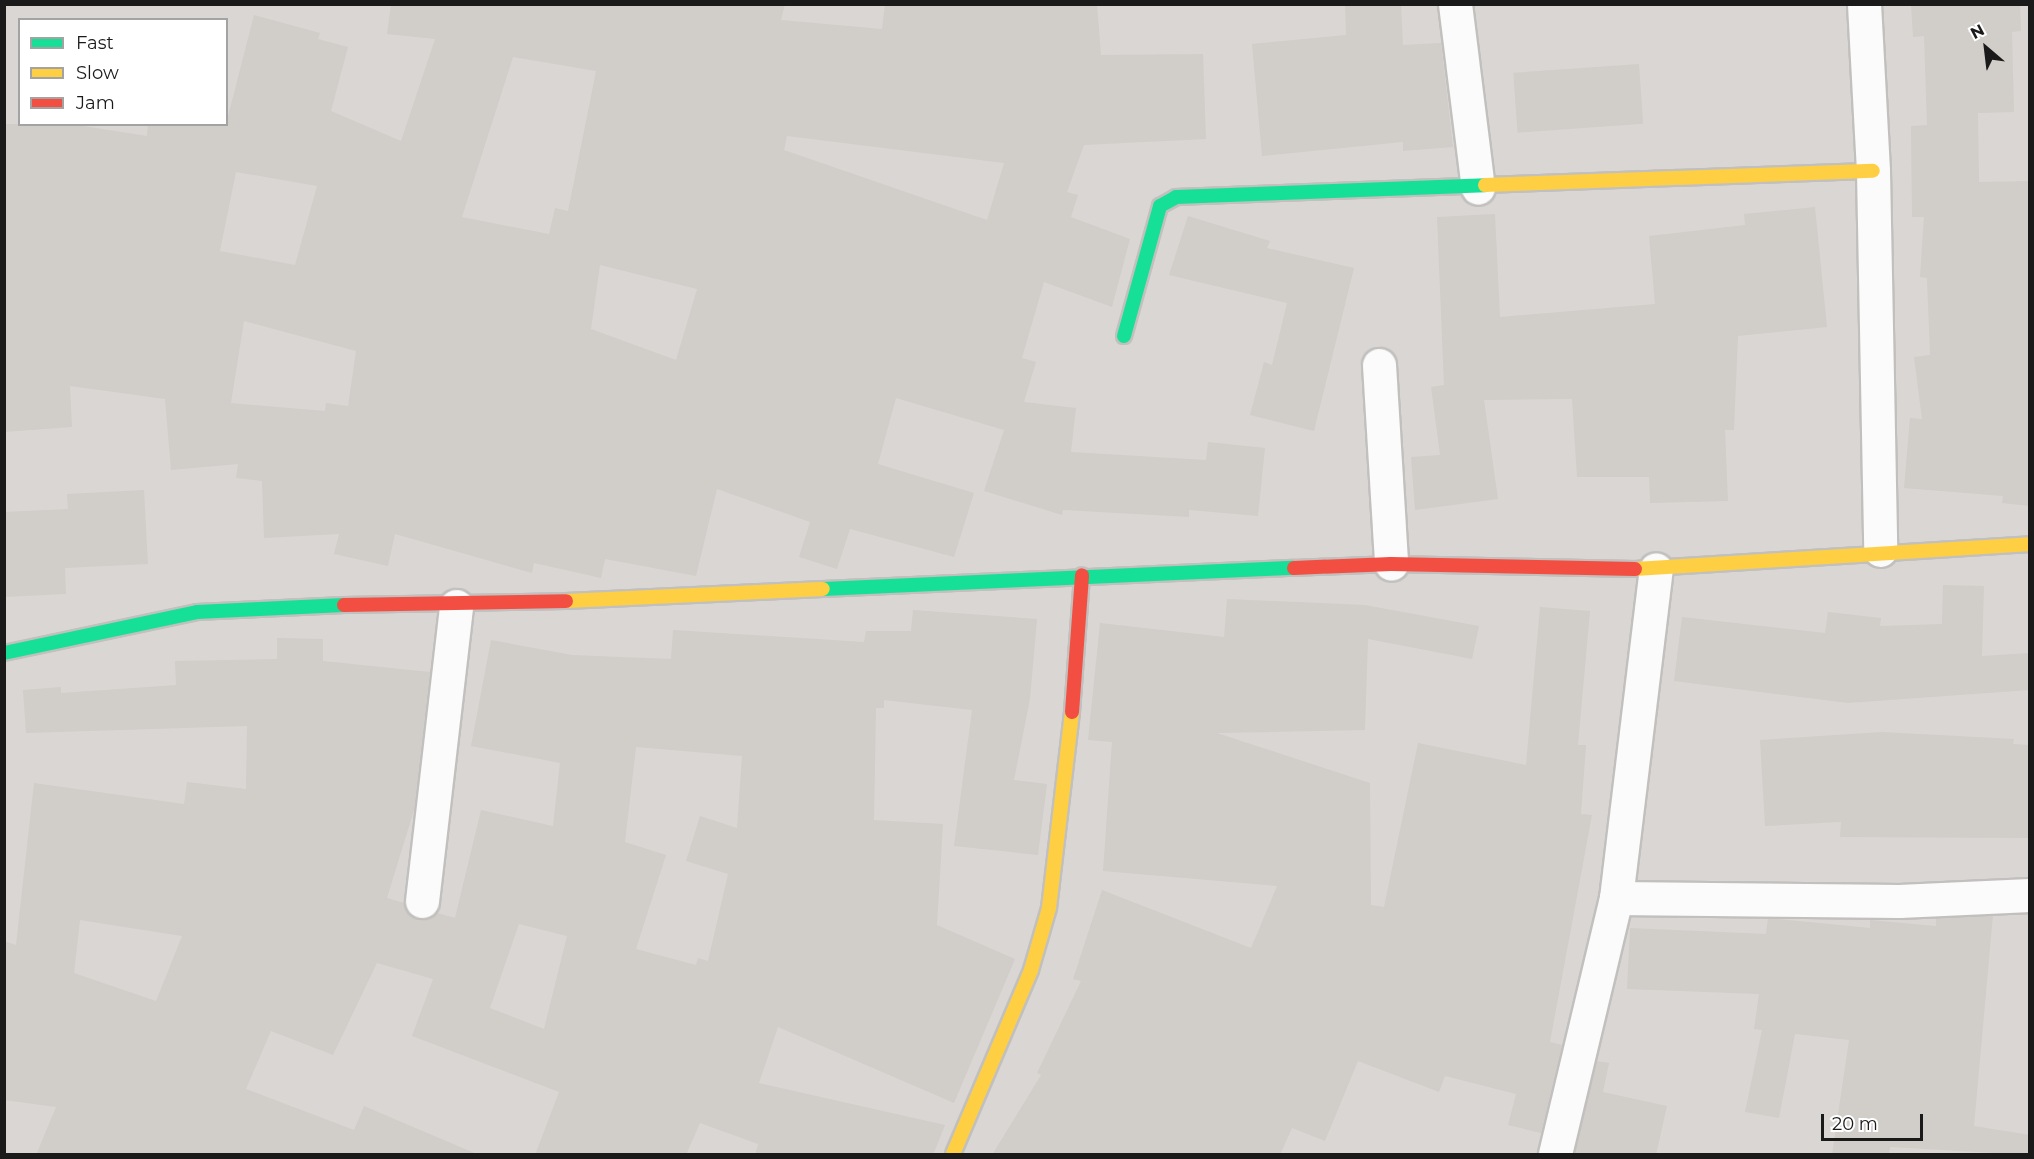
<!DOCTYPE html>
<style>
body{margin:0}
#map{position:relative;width:2034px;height:1159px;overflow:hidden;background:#eae7e2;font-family:Montserrat,sans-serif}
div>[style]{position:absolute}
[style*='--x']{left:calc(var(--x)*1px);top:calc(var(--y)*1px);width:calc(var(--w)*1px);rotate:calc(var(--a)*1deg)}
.residential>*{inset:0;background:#d9d6d4}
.building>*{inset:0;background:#d1cdc9;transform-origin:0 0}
.roads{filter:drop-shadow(2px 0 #c2c0be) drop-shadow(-2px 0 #c2c0be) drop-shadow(0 2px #c2c0be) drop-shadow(0 -2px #c2c0be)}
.street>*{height:33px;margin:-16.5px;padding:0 16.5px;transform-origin:16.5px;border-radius:16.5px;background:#fcfbfb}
.fast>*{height:14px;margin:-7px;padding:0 7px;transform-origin:7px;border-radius:7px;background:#16e098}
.slow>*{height:14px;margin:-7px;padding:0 7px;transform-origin:7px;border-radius:7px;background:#ffcf43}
.jam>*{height:14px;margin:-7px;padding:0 7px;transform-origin:7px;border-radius:7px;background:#f24e42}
span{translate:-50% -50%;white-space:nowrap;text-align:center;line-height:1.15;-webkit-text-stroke:4.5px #fff;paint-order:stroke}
.frame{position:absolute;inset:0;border:6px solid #1a1a1a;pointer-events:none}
.legend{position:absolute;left:18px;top:18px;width:210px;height:108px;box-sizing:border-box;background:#fff;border:2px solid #a3a3a3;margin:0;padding:8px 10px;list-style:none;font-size:18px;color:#1a1a1a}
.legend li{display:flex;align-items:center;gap:12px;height:30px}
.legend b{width:30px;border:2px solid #a3a3a3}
.north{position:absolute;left:1956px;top:18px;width:60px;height:60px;-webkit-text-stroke:4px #fff;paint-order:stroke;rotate:332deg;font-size:16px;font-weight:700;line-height:24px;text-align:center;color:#1a1a1a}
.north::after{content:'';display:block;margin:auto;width:21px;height:27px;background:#1a1a1a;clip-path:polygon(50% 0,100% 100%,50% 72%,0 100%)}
.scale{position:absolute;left:1821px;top:1114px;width:102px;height:27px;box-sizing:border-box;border:3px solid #1a1a1a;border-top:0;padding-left:8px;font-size:18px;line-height:21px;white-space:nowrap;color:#1a1a1a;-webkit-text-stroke:4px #fff;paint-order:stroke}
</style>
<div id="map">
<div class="residential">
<div style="clip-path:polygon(evenodd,5px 5px,2029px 5px,2029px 1154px,5px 1154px,5px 5px,20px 20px,226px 20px,226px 124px,20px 124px,20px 20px)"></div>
</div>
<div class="building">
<div style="clip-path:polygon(evenodd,391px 4px,785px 4px,781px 20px,882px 29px,885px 4px,1097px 4px,1101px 55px,1203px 54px,1206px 139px,1084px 145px,1067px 192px,1078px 195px,1071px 217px,1130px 239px,1112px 307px,1044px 282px,1022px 358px,1036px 362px,1024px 402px,1076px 408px,1071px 452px,1206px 460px,1208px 442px,1265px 448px,1258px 516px,1189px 510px,1189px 517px,1063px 510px,1062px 515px,984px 491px,1004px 430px,896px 398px,878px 464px,974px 493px,954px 557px,850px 529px,837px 569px,799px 557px,810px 522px,717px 489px,696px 576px,605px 559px,601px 578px,534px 563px,532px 573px,395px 534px,388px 566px,334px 554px,339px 534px,264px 538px,262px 481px,236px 478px,238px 464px,171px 470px,165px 399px,70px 386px,72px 427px,4px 432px,4px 124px,70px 124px,147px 136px,148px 124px,226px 124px,254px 15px,320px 33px,318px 39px,348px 47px,331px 111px,401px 141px,435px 39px,387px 34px,391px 4px,513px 57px,596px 71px,568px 211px,555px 208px,549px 234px,462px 217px,513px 57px,391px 4px,787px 136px,1004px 163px,987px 220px,784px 150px,787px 136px,391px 4px,236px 172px,317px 186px,295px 265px,220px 251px,236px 172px,391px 4px,600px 265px,697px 289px,676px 360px,591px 329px,600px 265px,391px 4px,244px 321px,356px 351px,348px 406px,326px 403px,325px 411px,231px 403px,244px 321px)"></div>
<div style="clip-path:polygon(1345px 4px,1401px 4px,1403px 45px,1441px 43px,1453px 147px,1403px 151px,1403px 142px,1262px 156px,1252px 44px,1346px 35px)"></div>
<div style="clip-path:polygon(1911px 4px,2020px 4px,2021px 31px,2012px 32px,2014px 112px,1978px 113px,1979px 182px,2030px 181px,2030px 506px,2002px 503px,2003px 496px,1904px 488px,1910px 418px,1922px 419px,1914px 357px,1930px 355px,1927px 278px,1920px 277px,1924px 217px,1912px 217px,1911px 126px,1927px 125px,1924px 36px,1913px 37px)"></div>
<div style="left:1639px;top:64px;width:60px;height:126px;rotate:86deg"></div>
<div style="clip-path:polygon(1815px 207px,1827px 327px,1738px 336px,1734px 430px,1725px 430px,1728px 501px,1650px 503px,1649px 477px,1577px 477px,1572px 399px,1484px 400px,1498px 499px,1415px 510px,1411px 457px,1440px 455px,1431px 387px,1444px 385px,1437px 217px,1495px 214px,1500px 317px,1655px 304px,1649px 236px,1745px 225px,1744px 214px)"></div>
<div style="clip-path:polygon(1188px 216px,1270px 241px,1267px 248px,1354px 268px,1314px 431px,1250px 415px,1264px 362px,1272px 365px,1287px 303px,1169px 275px)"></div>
<div style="clip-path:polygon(144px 490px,148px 564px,65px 568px,66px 594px,4px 597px,4px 512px,68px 509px,67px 494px)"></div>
<div style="clip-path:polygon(1943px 585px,1984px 586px,1982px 656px,2030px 653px,2030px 690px,1848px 703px,1674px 681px,1682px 617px,1825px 633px,1828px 612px,1881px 618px,1880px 626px,1942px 624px)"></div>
<div style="clip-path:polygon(1227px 599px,1365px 605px,1479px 626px,1472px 659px,1368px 639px,1365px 730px,1217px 733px,1370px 783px,1371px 905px,1384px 907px,1418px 743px,1526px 765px,1540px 607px,1590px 611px,1578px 745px,1586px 745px,1581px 814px,1592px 815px,1550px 1042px,1562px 1045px,1541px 1133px,1508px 1125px,1516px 1094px,1445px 1076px,1439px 1092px,1358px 1061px,1325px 1141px,1292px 1128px,1280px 1155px,992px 1155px,1041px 1075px,1037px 1073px,1081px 981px,1073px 979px,1102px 890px,1251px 948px,1277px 886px,1103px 871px,1112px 742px,1088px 740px,1100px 623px,1224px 637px)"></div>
<div style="clip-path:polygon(evenodd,913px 610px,1037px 619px,1030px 699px,1014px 780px,1047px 784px,1038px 855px,954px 846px,972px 710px,884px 700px,884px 708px,876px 708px,874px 820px,943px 824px,937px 925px,1015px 959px,1013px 964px,954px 1103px,778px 1027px,759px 1083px,945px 1125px,933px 1155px,755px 1155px,758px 1144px,700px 1123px,686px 1155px,535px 1155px,559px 1092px,412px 1036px,433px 979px,377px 963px,333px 1055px,271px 1031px,246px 1089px,354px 1130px,364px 1106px,479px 1155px,36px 1155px,56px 1107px,4px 1100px,4px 941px,16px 945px,34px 783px,184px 804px,187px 782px,246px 789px,247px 726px,26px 733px,23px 690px,61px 687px,61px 693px,176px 685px,175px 661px,277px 659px,277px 638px,323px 639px,323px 661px,430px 672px,414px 810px,387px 898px,404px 903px,419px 919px,437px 913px,455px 918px,481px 810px,553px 826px,560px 763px,471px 746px,491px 640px,572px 655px,671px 659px,673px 630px,864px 642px,866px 631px,911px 631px,913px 610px,636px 747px,742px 756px,737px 828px,700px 816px,686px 861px,728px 874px,708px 961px,698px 958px,696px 965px,636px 949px,666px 855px,625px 842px,636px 747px,913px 610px,80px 920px,182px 936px,156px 1001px,74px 973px,80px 920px,913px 610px,519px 924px,567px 936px,544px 1029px,490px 1008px,519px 924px)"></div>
<div style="clip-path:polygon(1882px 732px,2014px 739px,2013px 744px,2030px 745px,2030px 838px,1840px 837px,1841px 822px,1765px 826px,1760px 740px)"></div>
<div style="clip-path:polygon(1993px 915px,1974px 1126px,2030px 1135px,2030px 1155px,1890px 1147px,1889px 1155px,1832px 1155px,1849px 1040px,1795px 1034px,1779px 1118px,1745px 1112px,1762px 1030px,1754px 1029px,1759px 994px,1627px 989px,1630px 928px,1766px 934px,1768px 918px,1870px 928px,1870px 920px,1936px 926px,1936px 918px)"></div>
<div style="clip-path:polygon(1596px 1061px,1609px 1063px,1603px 1092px,1667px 1106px,1656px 1155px,1574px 1155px)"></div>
</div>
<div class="roads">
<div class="street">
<div style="--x:1455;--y:4;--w:185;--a:82.9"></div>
<div style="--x:1864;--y:4;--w:167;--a:86.9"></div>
<div style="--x:1873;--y:171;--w:379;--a:88.9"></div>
<div style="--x:1379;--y:365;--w:199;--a:86.5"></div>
<div style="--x:1616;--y:898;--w:283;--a:0.6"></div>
<div style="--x:1899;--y:901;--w:131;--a:-2.6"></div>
<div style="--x:422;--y:901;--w:297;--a:-83.4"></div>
<div style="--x:1555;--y:1154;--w:263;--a:-76.6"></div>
<div style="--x:1616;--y:898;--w:331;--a:-83.1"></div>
</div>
<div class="fast">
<div style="--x:1124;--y:336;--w:135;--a:-74.5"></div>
<div style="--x:1160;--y:206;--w:18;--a:-29"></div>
<div style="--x:1176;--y:197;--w:309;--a:-2.2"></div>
<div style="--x:823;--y:589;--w:471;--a:-2.6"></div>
<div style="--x:4;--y:653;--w:197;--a:-12"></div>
<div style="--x:197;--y:612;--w:147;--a:-2.7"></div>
</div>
<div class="slow">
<div style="--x:1485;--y:185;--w:388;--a:-2.1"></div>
<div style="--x:1635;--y:569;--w:396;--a:-3.6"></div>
<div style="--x:566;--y:601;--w:257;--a:-2.7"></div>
<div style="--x:953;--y:1154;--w:200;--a:-67"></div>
<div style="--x:1031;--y:970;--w:65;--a:-73.8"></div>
<div style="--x:1049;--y:908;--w:197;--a:-83.3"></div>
</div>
<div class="jam">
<div style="--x:1294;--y:568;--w:97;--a:-2.4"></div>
<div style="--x:1391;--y:564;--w:244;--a:1.2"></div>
<div style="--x:344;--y:605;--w:222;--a:-1"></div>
<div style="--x:1072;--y:712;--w:137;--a:-85.8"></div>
</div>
</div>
<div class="frame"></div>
<ul class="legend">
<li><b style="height:8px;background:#16e098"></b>Fast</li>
<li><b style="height:8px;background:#ffcf43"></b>Slow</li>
<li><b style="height:8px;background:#f24e42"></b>Jam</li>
</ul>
<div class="north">N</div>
<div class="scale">20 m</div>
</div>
